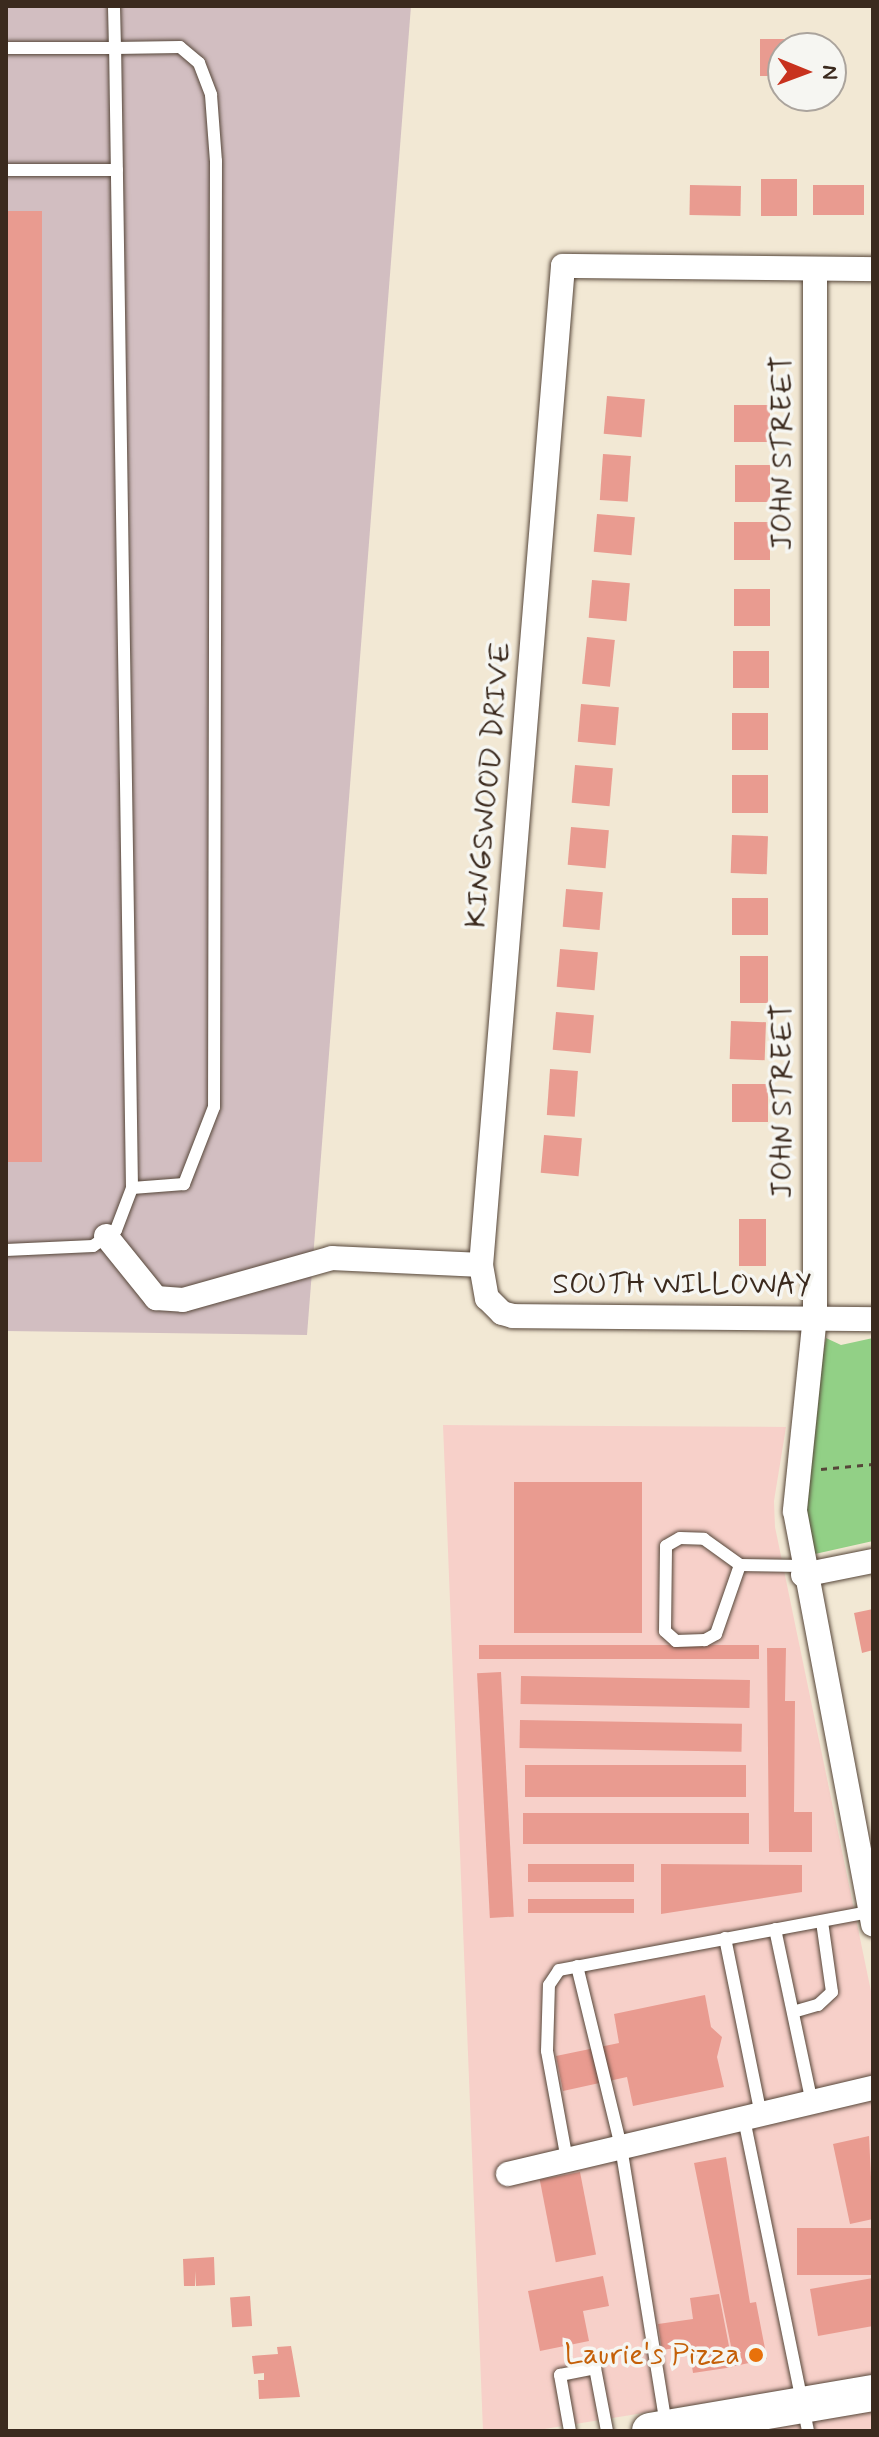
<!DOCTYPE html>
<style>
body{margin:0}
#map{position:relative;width:879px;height:2437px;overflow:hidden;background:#f2e8d4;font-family:Mynerve,sans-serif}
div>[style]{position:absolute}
.built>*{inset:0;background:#f7d0c9}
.industrial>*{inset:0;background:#d2bec1}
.green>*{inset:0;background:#92d086}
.building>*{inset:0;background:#e99b90;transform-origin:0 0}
.path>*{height:3px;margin-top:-1.5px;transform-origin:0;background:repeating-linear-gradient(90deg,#564639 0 6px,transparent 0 12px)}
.roads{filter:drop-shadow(0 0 2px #564639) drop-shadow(0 0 2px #564639)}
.lane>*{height:12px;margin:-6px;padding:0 6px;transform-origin:6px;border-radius:6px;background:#fff}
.street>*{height:24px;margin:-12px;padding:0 12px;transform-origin:12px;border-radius:12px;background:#fff}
.primary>*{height:36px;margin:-18px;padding:0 18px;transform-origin:18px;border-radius:18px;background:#fff}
.dots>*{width:22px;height:22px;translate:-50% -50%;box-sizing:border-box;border:4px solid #f6f6f2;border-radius:50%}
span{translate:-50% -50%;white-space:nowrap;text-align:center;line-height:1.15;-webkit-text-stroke:7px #f6f6f2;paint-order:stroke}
.street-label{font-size:30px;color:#3b2a1e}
.food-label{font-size:30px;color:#c56008}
.right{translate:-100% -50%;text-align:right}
.frame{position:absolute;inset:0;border:8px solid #3b2a1e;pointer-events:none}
.north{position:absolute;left:767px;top:32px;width:80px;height:80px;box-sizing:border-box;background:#f6f6f2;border:2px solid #aba49d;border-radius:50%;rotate:91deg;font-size:22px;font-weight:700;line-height:32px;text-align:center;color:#3b2a1e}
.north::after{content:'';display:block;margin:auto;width:28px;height:36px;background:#c8321e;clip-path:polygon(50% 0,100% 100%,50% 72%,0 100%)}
</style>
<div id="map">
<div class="built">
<div style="clip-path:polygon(443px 1425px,786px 1427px,774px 1501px,775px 1527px,873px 2001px,873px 2376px,532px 2431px,483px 2431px)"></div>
<div style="clip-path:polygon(873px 2410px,873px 2431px,751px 2431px)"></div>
</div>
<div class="industrial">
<div style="clip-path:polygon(6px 6px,411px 6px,307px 1335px,6px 1331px)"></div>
</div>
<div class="green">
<div style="clip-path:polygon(826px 1338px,841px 1345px,873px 1338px,873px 1541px,806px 1556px,801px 1475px)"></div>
</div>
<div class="building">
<div style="clip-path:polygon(760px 39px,796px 39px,796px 48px,783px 48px,783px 76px,760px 76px)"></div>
<div style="left:761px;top:179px;width:36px;height:37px"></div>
<div style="left:690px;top:185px;width:51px;height:30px;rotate:1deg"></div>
<div style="left:813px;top:185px;width:51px;height:30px"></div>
<div style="left:6px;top:211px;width:36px;height:951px"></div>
<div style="left:607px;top:396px;width:38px;height:38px;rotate:5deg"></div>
<div style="left:734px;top:405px;width:36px;height:37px"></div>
<div style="left:603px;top:454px;width:28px;height:46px;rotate:4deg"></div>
<div style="left:735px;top:465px;width:35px;height:37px"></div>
<div style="left:597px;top:514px;width:38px;height:38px;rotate:5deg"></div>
<div style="left:770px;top:522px;width:38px;height:36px;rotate:90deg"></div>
<div style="left:592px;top:580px;width:38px;height:38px;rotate:5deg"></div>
<div style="left:734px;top:589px;width:36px;height:37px"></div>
<div style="left:587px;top:637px;width:28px;height:47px;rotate:6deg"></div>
<div style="left:733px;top:651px;width:36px;height:37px"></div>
<div style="left:581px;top:704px;width:38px;height:38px;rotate:5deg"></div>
<div style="left:732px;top:713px;width:36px;height:37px"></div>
<div style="left:575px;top:765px;width:38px;height:38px;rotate:5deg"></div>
<div style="left:732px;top:775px;width:36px;height:38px"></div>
<div style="left:571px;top:827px;width:38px;height:38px;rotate:5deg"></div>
<div style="left:732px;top:835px;width:36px;height:38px;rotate:2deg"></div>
<div style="left:566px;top:889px;width:37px;height:38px;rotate:5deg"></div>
<div style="left:732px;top:898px;width:36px;height:37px"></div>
<div style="left:560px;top:949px;width:38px;height:38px;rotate:5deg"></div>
<div style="left:740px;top:956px;width:28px;height:47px"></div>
<div style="left:556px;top:1012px;width:38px;height:38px;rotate:5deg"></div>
<div style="left:731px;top:1021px;width:35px;height:38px;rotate:2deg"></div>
<div style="left:550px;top:1069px;width:28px;height:46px;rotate:4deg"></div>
<div style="left:732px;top:1084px;width:36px;height:38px"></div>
<div style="left:544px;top:1135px;width:38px;height:38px;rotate:5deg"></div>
<div style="left:739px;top:1219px;width:27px;height:47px"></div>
<div style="left:514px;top:1482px;width:128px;height:151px"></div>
<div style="clip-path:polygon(873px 1609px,873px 1650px,862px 1653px,854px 1613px)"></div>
<div style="left:479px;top:1645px;width:280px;height:14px"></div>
<div style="clip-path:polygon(767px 1648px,786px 1648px,785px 1701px,795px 1701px,794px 1812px,812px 1812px,812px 1852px,769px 1852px)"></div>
<div style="left:501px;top:1672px;width:245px;height:24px;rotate:87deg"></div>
<div style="left:521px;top:1676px;width:229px;height:28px;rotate:1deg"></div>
<div style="left:520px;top:1720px;width:222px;height:28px;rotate:1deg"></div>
<div style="left:525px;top:1765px;width:221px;height:32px"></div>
<div style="left:523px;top:1813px;width:226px;height:31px"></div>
<div style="left:528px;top:1864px;width:106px;height:18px"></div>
<div style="clip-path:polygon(661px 1864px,802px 1865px,802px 1892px,661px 1914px)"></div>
<div style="left:528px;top:1899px;width:106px;height:14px"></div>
<div style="clip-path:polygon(705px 1995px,711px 2027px,722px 2037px,717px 2057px,724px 2087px,633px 2106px,627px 2077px,563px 2091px,556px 2056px,619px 2043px,614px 2014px)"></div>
<div style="clip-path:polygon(869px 2136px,873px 2219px,850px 2224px,833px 2144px)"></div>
<div style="clip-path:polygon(726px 2157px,750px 2303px,756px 2302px,767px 2359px,735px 2366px,694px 2163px)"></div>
<div style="left:580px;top:2172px;width:84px;height:41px;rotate:79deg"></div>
<div style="left:873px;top:2228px;width:47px;height:76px;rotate:90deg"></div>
<div style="clip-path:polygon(214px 2257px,215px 2285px,196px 2286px,195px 2271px,195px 2286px,184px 2286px,183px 2259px)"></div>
<div style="clip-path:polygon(603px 2276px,609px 2306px,583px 2311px,589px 2341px,540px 2351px,528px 2291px)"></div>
<div style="clip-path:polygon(873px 2278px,873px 2326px,818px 2336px,810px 2289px)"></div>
<div style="clip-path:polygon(719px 2294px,733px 2367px,693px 2373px,689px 2346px,662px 2350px,658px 2324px,693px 2319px,690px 2298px)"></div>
<div style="left:250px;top:2296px;width:30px;height:20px;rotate:86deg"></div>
<div style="clip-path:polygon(291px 2346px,300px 2397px,259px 2399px,258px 2380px,264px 2380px,264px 2373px,254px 2374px,252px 2356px,278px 2354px,277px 2347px)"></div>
</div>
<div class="path">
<div style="left:821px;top:1469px;width:52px;rotate:-5.5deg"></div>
</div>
<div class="roads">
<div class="lane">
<div style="left:6px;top:48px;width:109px"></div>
<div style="left:115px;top:48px;width:65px;rotate:-0.9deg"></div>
<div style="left:180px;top:47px;width:25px;rotate:40deg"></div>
<div style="left:199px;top:63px;width:34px;rotate:69deg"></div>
<div style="left:211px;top:95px;width:66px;rotate:85.7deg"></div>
<div style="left:216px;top:161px;width:946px;rotate:90.12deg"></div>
<div style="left:214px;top:1107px;width:83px;rotate:111.3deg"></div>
<div style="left:184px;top:1184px;width:52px;rotate:175.6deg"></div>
<div style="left:132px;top:1188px;width:1140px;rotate:-90.85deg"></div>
<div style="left:115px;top:48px;width:42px;rotate:-91.4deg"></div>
<div style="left:6px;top:170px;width:111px"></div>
<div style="left:6px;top:1250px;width:87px;rotate:-2.6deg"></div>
<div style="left:93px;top:1246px;width:28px;rotate:-35deg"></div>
<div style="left:116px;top:1230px;width:45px;rotate:-69.1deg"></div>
<div style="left:740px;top:1565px;width:73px;rotate:109.2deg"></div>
<div style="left:716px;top:1634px;width:13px;rotate:151deg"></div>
<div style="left:705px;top:1640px;width:29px;rotate:178deg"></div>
<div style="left:676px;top:1641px;width:15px;rotate:-138deg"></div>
<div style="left:665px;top:1631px;width:85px;rotate:-89.3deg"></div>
<div style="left:666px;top:1546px;width:16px;rotate:-30deg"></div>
<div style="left:680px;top:1538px;width:24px;rotate:2deg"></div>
<div style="left:704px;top:1539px;width:44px;rotate:35.8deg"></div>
<div style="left:740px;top:1565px;width:62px;rotate:0.9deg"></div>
<div style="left:775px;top:1929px;width:178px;rotate:78deg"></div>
<div style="left:725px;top:1938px;width:181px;rotate:78.5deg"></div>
<div style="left:577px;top:1966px;width:186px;rotate:76.3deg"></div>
<div style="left:621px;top:2147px;width:283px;rotate:80.8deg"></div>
<div style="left:793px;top:2012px;width:26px;rotate:-16deg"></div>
<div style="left:818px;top:2005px;width:19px;rotate:-43deg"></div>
<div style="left:832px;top:1992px;width:71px;rotate:-98.1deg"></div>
<div style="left:744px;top:2119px;width:318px;rotate:78.4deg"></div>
<div style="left:567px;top:2160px;width:111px;rotate:-100.4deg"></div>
<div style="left:547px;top:2051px;width:66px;rotate:-88.3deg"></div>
<div style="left:549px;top:1985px;width:18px;rotate:-56deg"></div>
<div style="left:559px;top:1970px;width:316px;rotate:-10.6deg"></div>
<div style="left:570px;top:2431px;width:57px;rotate:-100.1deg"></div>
<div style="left:560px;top:2375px;width:36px;rotate:-11deg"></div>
<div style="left:595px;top:2368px;width:64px;rotate:79.2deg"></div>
</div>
<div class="street">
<div style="left:815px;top:269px;width:1047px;rotate:90deg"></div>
<div style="left:815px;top:1316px;width:196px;rotate:95.9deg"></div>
<div style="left:795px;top:1511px;width:421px;rotate:79.3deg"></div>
<div style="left:873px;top:269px;width:310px;rotate:-179.4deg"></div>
<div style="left:563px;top:266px;width:1002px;rotate:94.69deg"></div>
<div style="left:481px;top:1265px;width:34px;rotate:80deg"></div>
<div style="left:487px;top:1298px;width:21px;rotate:45deg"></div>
<div style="left:502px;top:1313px;width:11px;rotate:15deg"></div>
<div style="left:513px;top:1316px;width:360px;rotate:0.5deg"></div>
<div style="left:106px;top:1236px;width:80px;rotate:51.1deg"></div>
<div style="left:156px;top:1298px;width:27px;rotate:4deg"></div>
<div style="left:183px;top:1300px;width:155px;rotate:-15.7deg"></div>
<div style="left:332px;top:1258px;width:149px;rotate:2.7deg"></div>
<div style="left:803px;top:1575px;width:71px;rotate:-11.3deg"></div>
<div style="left:508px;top:2174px;width:375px;rotate:-13.3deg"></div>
</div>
<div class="primary">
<div style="left:650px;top:2431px;width:226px;rotate:-9.7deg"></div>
</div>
</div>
<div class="dots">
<div style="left:756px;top:2355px;background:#e8710a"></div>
</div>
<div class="street-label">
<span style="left:783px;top:453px;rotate:-90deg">JOHN STREET</span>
<span style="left:489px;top:785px;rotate:-85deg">KINGSWOOD DRIVE</span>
<span style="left:783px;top:1101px;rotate:-90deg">JOHN STREET</span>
<span style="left:682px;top:1285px">SOUTH WILLOWAY</span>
</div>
<div class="food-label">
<span class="right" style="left:740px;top:2355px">Laurie's Pizza</span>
</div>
<div class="frame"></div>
<div class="north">N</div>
</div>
